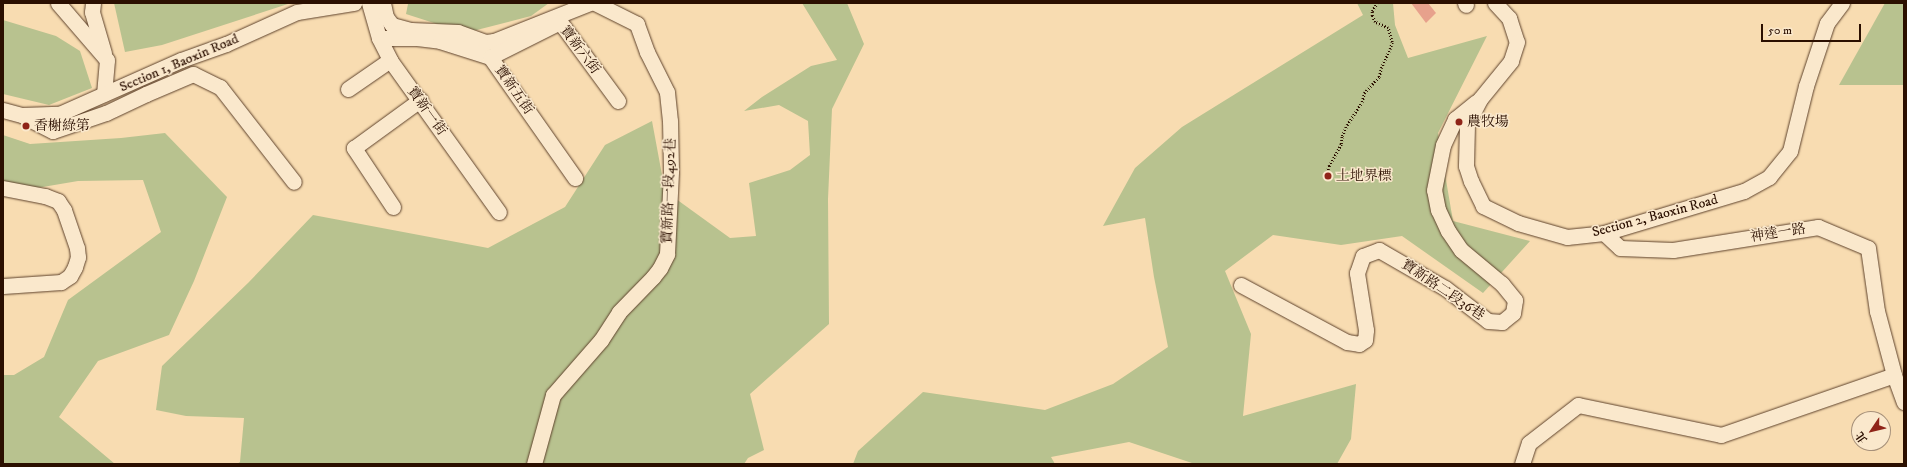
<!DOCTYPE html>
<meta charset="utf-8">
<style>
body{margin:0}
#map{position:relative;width:1907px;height:467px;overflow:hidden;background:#f8dcb1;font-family:"IM FELL DW Pica","Noto Serif TC",serif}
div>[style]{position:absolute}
.green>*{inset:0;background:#b8c28f}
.building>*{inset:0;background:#e7a18c}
.path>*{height:2.5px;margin-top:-1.25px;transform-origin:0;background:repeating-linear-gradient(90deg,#2b0f00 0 1px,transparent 0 3px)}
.roads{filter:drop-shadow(0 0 1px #5e422c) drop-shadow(0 0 1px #5e422c)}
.minor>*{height:15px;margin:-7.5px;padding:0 7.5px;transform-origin:7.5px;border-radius:7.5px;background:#fae8cc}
.dots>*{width:11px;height:11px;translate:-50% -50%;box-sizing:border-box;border:2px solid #fae8cc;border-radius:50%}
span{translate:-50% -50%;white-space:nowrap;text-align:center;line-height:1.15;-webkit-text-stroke:3px #fae8cc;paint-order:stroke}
.street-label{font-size:14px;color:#2b0f00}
.poi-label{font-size:14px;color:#2b0f00}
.left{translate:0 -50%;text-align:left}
.frame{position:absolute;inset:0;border:4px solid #2b0f00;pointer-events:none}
.north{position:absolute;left:1851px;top:411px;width:40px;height:40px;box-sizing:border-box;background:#fae8cc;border:1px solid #a7917a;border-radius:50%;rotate:235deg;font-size:11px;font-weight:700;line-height:16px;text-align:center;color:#2b0f00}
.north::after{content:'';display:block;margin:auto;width:14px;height:18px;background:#8f2418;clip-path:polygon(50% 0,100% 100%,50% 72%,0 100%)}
.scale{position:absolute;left:1761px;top:24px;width:100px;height:18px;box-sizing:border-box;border:2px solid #2b0f00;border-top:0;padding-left:5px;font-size:12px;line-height:14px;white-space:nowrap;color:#2b0f00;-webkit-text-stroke:3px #fae8cc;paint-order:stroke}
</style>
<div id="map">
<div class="green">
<div style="clip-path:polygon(114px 3px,291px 3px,162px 45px,125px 52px)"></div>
<div style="clip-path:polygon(410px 3px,549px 3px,531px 16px,465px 33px,406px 14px,408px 4px)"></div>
<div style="clip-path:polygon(802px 3px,847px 3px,864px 44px,832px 109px,828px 199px,829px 324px,750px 394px,764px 450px,748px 458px,744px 464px,237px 464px,240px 462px,244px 418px,186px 416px,156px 410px,162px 366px,248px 283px,313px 215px,488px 248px,565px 207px,605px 145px,652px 121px,665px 191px,730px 238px,756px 236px,749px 183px,790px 170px,810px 155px,808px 121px,779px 105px,744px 111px,762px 97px,811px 66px,837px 60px)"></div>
<div style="clip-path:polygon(1357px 3px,1393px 3px,1395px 25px,1408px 58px,1487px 36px,1438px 133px,1453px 221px,1530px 241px,1483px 293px,1402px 236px,1341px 245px,1273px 235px,1225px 271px,1251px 334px,1243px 416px,1356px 384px,1351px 439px,1337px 464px,1195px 464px,1129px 442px,1051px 457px,1055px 464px,853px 464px,858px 451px,923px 392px,1045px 410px,1113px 384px,1168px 347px,1154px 277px,1145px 218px,1103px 226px,1135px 168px,1182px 127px,1363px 15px)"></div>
<div style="clip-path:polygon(1885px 3px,1904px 3px,1904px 85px,1839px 85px)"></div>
<div style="clip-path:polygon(3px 20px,56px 36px,80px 51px,92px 88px,49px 105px,3px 94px)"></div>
<div style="clip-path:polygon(165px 133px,227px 197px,194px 281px,169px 335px,98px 361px,59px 417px,115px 464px,3px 464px,3px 375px,14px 375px,44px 357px,68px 300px,161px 232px,143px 180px,78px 181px,13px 192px,3px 187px,3px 135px,30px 144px,121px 138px)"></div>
</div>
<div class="building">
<div style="clip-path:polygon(1411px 3px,1428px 3px,1436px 13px,1426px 23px)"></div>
</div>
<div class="path">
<div style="left:1325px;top:178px;width:13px;rotate:-72deg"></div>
<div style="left:1329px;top:166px;width:25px;rotate:-61deg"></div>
<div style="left:1341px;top:144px;width:8px;rotate:-83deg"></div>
<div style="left:1342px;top:136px;width:12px;rotate:-66deg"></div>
<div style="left:1347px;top:125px;width:27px;rotate:-57deg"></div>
<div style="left:1362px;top:102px;width:9px;rotate:-77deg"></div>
<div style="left:1364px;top:93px;width:22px;rotate:-47deg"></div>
<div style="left:1379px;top:77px;width:9px;rotate:-77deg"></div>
<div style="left:1381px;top:68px;width:21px;rotate:-65deg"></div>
<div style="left:1390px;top:49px;width:7px;rotate:-74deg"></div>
<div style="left:1392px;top:42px;width:15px;rotate:-106deg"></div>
<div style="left:1388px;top:28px;width:14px;rotate:-155deg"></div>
<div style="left:1375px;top:22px;width:7px;rotate:-117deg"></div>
<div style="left:1372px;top:16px;width:5px;rotate:-90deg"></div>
<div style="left:1372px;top:11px;width:9px;rotate:-58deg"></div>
</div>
<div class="roads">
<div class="minor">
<div style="left:58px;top:3px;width:75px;rotate:49.3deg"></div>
<div style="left:107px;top:60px;width:34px;rotate:95deg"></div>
<div style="left:93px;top:3px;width:9px;rotate:96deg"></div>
<div style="left:92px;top:12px;width:43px;rotate:73.7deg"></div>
<div style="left:369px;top:3px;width:36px;rotate:74deg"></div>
<div style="left:379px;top:38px;width:25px;rotate:63deg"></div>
<div style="left:390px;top:60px;width:187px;rotate:54.4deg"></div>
<div style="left:383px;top:3px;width:14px;rotate:78deg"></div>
<div style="left:386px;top:17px;width:10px;rotate:53deg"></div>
<div style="left:392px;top:25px;width:20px;rotate:15deg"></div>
<div style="left:411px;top:30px;width:47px;rotate:2.4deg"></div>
<div style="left:458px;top:32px;width:30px;rotate:20deg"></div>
<div style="left:486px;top:42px;width:8px;rotate:-7deg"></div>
<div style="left:494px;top:41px;width:103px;rotate:-21.6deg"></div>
<div style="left:1465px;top:3px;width:2px;rotate:63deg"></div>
<div style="left:1495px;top:3px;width:21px;rotate:47deg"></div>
<div style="left:1509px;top:18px;width:25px;rotate:72deg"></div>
<div style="left:1517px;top:42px;width:20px;rotate:108deg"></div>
<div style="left:1511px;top:61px;width:49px;rotate:129.2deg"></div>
<div style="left:1480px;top:99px;width:28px;rotate:117deg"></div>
<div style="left:1467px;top:124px;width:42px;rotate:91.4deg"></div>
<div style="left:1466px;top:166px;width:16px;rotate:72deg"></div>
<div style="left:1471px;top:181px;width:28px;rotate:64deg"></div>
<div style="left:1483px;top:206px;width:39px;rotate:26deg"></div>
<div style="left:1518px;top:223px;width:51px;rotate:15.9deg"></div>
<div style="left:1567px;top:237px;width:37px;rotate:-6deg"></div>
<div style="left:1604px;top:233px;width:146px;rotate:-16.7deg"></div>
<div style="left:1744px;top:191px;width:29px;rotate:-29deg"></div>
<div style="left:1769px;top:177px;width:33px;rotate:-51deg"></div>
<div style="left:1790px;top:151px;width:67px;rotate:-76.2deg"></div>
<div style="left:1806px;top:86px;width:66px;rotate:-71.6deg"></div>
<div style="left:1827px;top:23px;width:25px;rotate:-53deg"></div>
<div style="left:379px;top:38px;width:38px"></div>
<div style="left:417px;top:38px;width:23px;rotate:7deg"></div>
<div style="left:440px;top:41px;width:52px;rotate:17.7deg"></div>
<div style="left:490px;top:57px;width:148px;rotate:54.9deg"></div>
<div style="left:490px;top:57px;width:78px;rotate:-26.6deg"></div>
<div style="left:560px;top:22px;width:98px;rotate:53.7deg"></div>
<div style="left:348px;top:89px;width:51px;rotate:-34.6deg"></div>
<div style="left:3px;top:110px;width:20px;rotate:15deg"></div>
<div style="left:22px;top:115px;width:37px;rotate:-2deg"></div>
<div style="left:59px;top:114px;width:133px;rotate:-23.9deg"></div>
<div style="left:181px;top:60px;width:48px;rotate:-19.6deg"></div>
<div style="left:226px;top:44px;width:78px;rotate:-24.3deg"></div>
<div style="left:297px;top:12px;width:58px;rotate:-9deg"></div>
<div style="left:25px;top:117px;width:31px;rotate:27deg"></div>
<div style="left:53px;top:131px;width:56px;rotate:-18.8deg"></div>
<div style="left:106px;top:113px;width:44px;rotate:-25.4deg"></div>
<div style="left:146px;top:94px;width:51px;rotate:-23.1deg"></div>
<div style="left:193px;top:74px;width:30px;rotate:26deg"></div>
<div style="left:220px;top:87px;width:120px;rotate:52.1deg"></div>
<div style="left:3px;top:188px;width:43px;rotate:10.8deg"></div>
<div style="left:45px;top:196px;width:14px;rotate:21deg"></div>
<div style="left:58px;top:201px;width:11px;rotate:56deg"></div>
<div style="left:64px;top:210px;width:40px;rotate:71.1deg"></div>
<div style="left:77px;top:248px;width:9px;rotate:84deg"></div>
<div style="left:78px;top:257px;width:10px;rotate:107deg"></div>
<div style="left:75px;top:267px;width:10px;rotate:119deg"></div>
<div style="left:70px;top:276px;width:11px;rotate:146deg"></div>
<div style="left:61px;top:282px;width:58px;rotate:176.1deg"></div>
<div style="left:393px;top:207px;width:71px;rotate:-123.5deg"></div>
<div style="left:354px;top:148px;width:82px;rotate:-36deg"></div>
<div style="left:1604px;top:233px;width:22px;rotate:43deg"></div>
<div style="left:1620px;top:248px;width:53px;rotate:2.2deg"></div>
<div style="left:1673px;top:250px;width:147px;rotate:-9deg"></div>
<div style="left:1818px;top:227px;width:54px;rotate:22.8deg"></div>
<div style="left:1868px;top:248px;width:64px;rotate:81.9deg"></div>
<div style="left:1877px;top:311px;width:66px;rotate:75.1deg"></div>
<div style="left:1894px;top:375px;width:29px;rotate:70deg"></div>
<div style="left:1241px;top:285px;width:120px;rotate:28.3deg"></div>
<div style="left:1347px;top:342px;width:12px;rotate:9deg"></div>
<div style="left:1359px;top:344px;width:7px;rotate:-34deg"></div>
<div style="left:1365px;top:340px;width:10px;rotate:-84deg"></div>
<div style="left:1366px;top:330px;width:58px;rotate:-99deg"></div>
<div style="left:1357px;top:273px;width:18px;rotate:-71deg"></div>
<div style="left:1363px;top:256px;width:17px;rotate:-21deg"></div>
<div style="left:1379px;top:250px;width:76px;rotate:29.9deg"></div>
<div style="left:1445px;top:288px;width:54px;rotate:37.5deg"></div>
<div style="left:1488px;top:321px;width:14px;rotate:4deg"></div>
<div style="left:1502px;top:322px;width:14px;rotate:-39deg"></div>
<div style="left:1513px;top:313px;width:13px;rotate:-81deg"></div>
<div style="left:1515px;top:300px;width:21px;rotate:-129deg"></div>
<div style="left:1502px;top:284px;width:53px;rotate:-140.3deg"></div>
<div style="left:1461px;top:250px;width:23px;rotate:-124deg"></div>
<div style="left:1448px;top:231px;width:23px;rotate:-115deg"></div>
<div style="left:1438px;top:210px;width:20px;rotate:-101deg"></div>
<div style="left:1434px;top:190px;width:46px;rotate:-78.7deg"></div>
<div style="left:1443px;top:145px;width:29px;rotate:-65deg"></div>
<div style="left:1455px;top:119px;width:27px;rotate:-39deg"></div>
<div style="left:534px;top:464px;width:72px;rotate:-74.6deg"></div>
<div style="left:553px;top:395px;width:73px;rotate:-48.9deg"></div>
<div style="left:601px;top:340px;width:33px;rotate:-57deg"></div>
<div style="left:619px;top:312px;width:49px;rotate:-45.8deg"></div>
<div style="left:653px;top:277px;width:11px;rotate:-52deg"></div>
<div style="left:660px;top:268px;width:16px;rotate:-63deg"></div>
<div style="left:667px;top:254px;width:83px;rotate:-87.2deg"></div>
<div style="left:671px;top:171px;width:50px;rotate:-91.1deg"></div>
<div style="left:670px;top:121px;width:29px;rotate:-96deg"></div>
<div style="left:667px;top:92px;width:45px;rotate:-116.6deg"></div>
<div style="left:647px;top:52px;width:30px;rotate:-110deg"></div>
<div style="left:637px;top:24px;width:47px;rotate:-153.4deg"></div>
<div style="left:1522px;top:464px;width:22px;rotate:-72deg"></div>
<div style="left:1529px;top:443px;width:62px;rotate:-37.8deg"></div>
<div style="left:1578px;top:405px;width:146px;rotate:11.8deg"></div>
<div style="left:1721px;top:435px;width:183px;rotate:-19.1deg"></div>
</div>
</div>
<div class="dots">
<div style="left:1459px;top:122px;background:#8f2418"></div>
<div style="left:26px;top:126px;background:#8f2418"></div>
<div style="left:1328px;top:176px;background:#8f2418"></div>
</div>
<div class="street-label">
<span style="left:580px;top:50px;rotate:53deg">寶新六街</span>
<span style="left:179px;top:63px;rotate:-23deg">Section 1, Baoxin Road</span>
<span style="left:514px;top:90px;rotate:55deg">寶新五街</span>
<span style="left:427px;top:111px;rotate:54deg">寶新一街</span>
<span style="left:669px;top:191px;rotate:-88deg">寶新路一段492巷</span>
<span style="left:1655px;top:216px;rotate:-15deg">Section 2, Baoxin Road</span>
<span style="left:1778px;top:233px;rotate:-9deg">神達一路</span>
<span style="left:1443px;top:290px;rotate:34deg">寶新路二段36巷</span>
</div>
<div class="poi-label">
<span class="left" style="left:1467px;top:122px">農牧場</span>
<span class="left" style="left:34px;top:126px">香榭綠第</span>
<span class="left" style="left:1336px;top:176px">土地界標</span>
</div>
<div class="frame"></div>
<div class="north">北</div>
<div class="scale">50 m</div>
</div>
